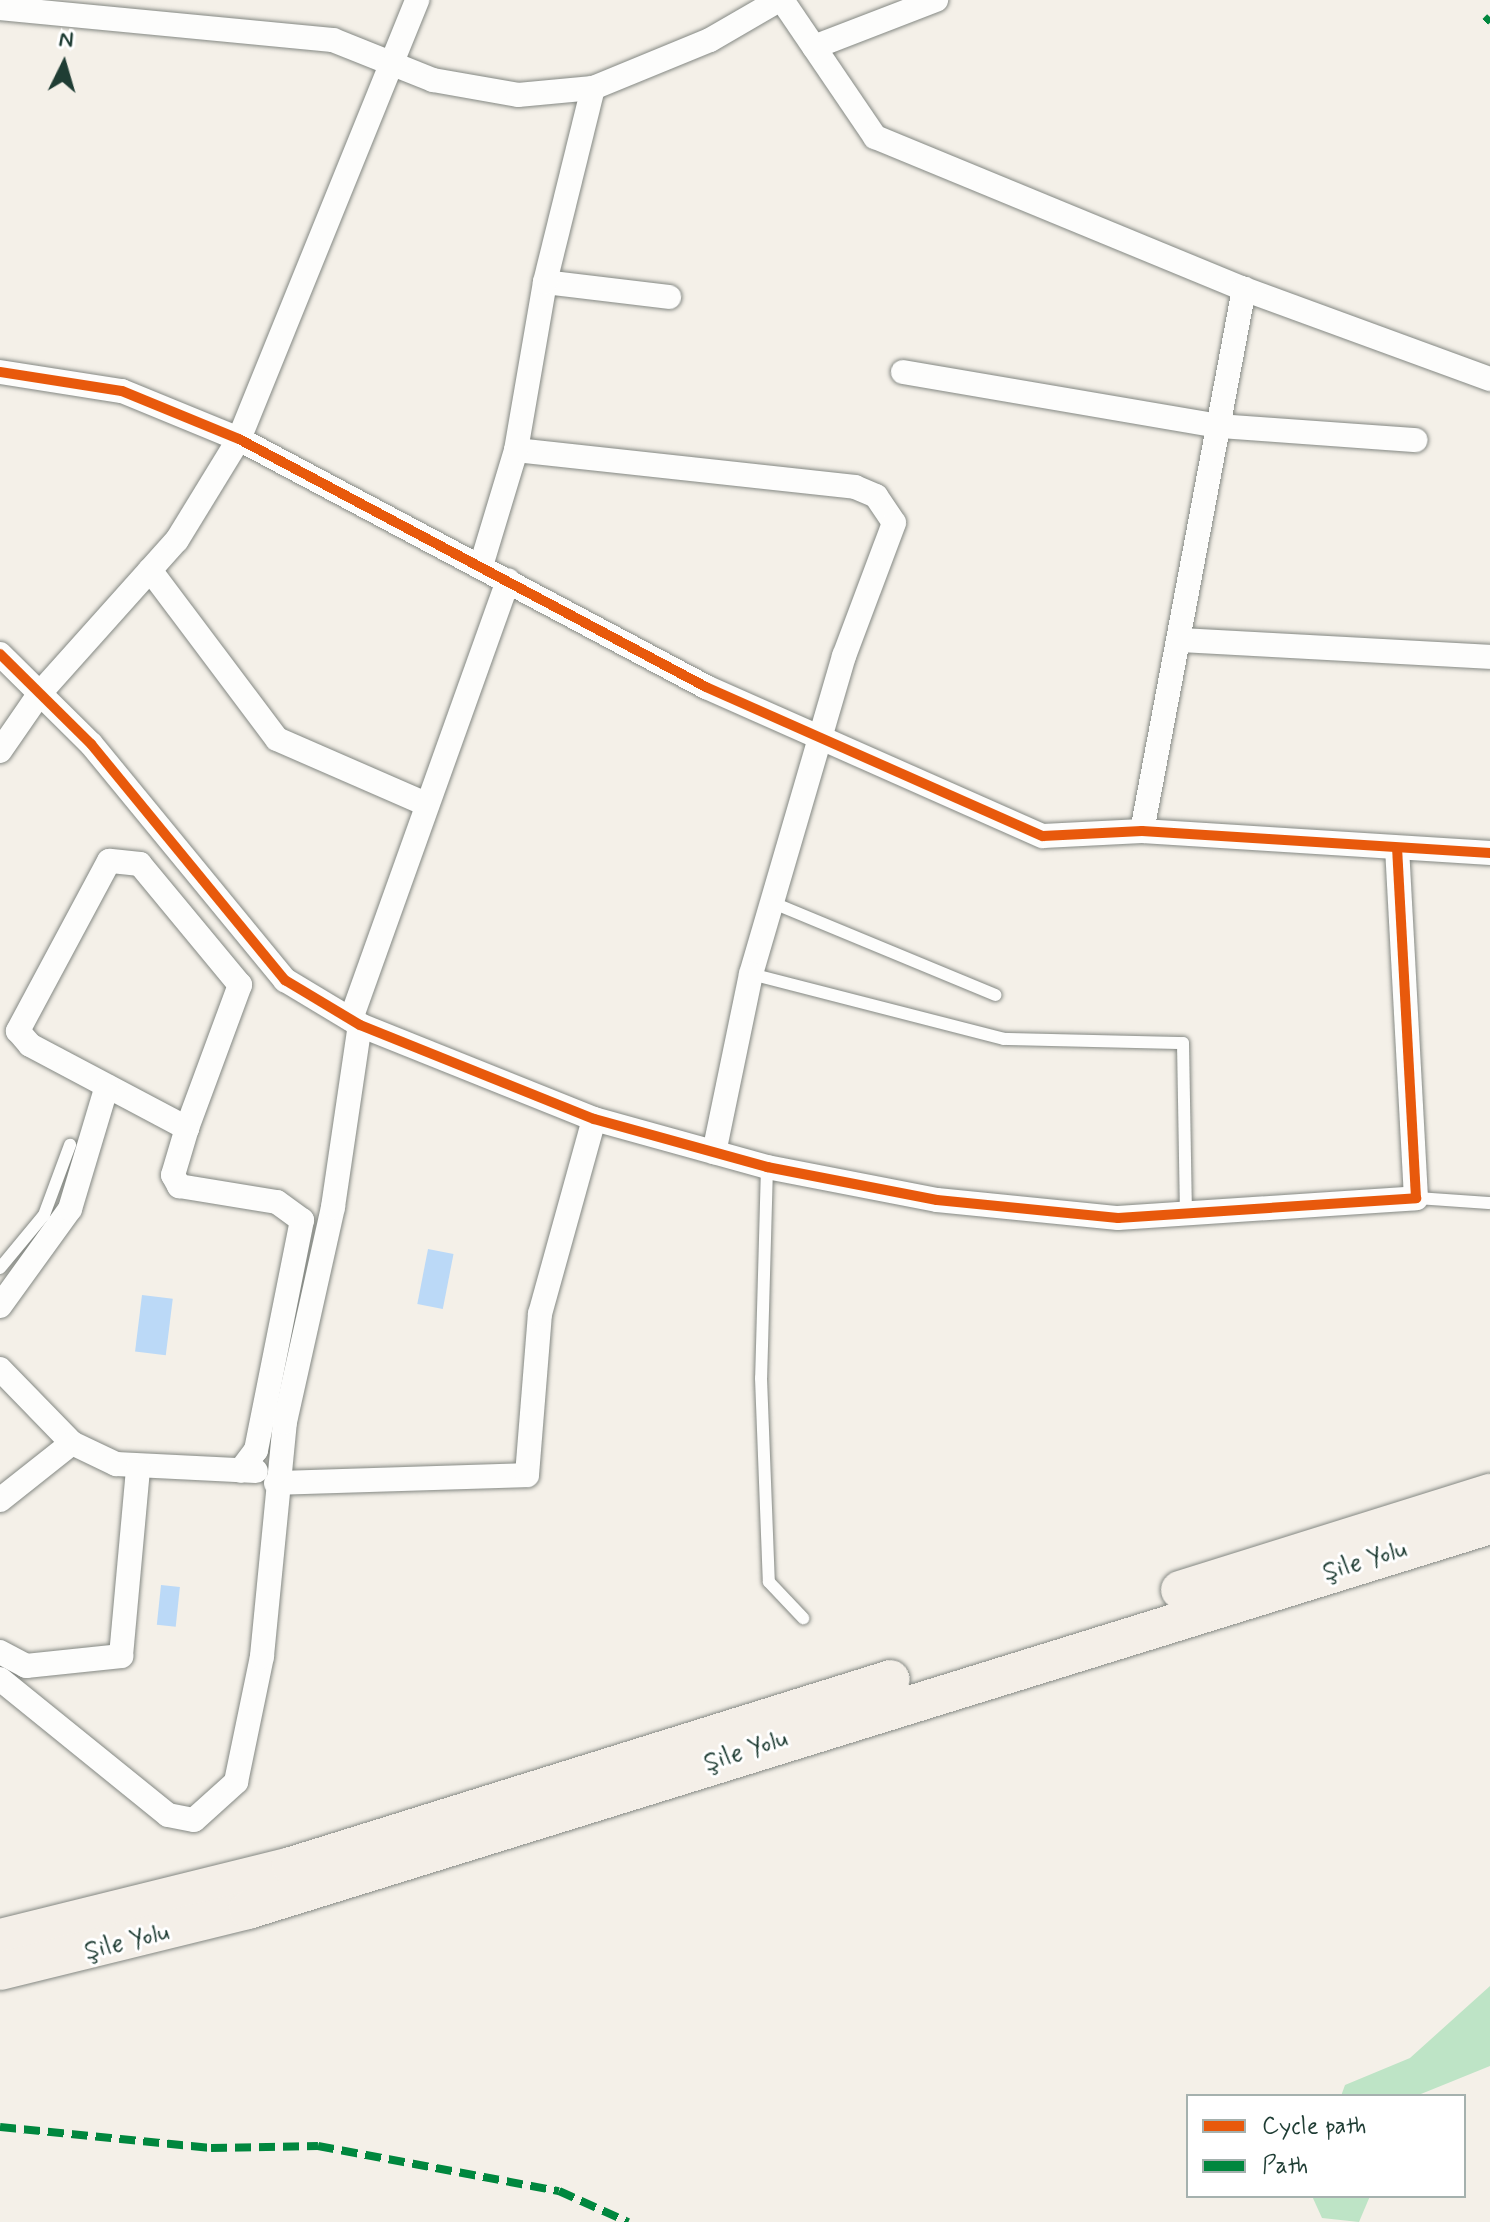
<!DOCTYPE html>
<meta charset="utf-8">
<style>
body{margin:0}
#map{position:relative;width:1490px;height:2222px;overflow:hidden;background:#f4f0e8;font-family:Mynerve,sans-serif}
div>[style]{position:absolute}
.green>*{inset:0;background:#bee4c6}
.water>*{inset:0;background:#bbd9f7;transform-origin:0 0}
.roads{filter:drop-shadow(0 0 2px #848883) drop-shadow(0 0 2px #848883)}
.service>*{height:12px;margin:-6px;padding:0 6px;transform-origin:6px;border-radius:6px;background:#fdfdfc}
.minor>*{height:24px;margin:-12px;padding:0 12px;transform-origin:12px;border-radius:12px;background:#fdfdfc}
.trunk>*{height:38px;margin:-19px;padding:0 19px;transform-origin:19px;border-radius:19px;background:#f4efe8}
.quiet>*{height:8px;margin-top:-4px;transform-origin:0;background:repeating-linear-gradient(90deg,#00873e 0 16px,transparent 0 24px)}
.cycleway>*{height:10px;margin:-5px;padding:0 5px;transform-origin:5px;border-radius:5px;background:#e8590c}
span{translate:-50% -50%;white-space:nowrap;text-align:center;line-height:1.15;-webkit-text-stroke:6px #fff;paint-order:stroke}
.street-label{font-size:26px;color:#1f3d34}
.legend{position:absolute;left:1186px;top:2094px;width:280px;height:104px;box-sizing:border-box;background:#fff;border:2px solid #a5b1ae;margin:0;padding:10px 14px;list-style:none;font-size:24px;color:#1f3d34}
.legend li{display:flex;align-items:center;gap:16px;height:40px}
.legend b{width:40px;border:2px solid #a5b1ae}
.north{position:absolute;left:24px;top:24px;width:80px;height:80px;-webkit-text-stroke:6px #fff;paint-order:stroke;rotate:5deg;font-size:22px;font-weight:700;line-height:32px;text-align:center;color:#1f3d34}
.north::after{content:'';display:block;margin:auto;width:28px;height:36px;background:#1f3d34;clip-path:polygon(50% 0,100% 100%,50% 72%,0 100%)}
</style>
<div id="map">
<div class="green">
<div style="clip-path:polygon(1490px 1986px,1490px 2066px,1416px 2096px,1341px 2096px,1345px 2085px,1410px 2058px)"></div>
<div style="clip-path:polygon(1312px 2196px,1370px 2196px,1359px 2222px,1322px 2218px)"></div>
</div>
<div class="water">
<div style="left:428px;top:1249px;width:26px;height:56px;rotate:11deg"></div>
<div style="left:142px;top:1295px;width:31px;height:57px;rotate:7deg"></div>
<div style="left:161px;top:1585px;width:19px;height:40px;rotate:6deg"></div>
</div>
<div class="roads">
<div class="service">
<div style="left:771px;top:902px;width:243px;rotate:22.5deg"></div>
<div style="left:751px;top:974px;width:261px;rotate:14.4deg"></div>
<div style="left:1004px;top:1039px;width:179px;rotate:1.3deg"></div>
<div style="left:1183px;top:1043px;width:172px;rotate:89deg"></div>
<div style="left:767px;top:1167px;width:211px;rotate:91.6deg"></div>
<div style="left:761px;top:1378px;width:204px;rotate:87.8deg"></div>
<div style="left:769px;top:1582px;width:50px;rotate:46.6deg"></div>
<div style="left:1416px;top:1198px;width:74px;rotate:3.9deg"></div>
<div style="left:0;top:1268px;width:69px;rotate:-50.3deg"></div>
<div style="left:44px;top:1215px;width:75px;rotate:-69.6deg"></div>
</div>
<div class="minor">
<div style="left:782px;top:0;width:166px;rotate:55.8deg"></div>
<div style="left:875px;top:137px;width:399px;rotate:22.4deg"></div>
<div style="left:1244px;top:289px;width:262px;rotate:20.1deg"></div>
<div style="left:0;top:8px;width:335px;rotate:5.5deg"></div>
<div style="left:333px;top:40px;width:108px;rotate:21.8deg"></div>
<div style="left:433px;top:80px;width:86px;rotate:10deg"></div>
<div style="left:518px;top:95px;width:75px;rotate:-5.3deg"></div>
<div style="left:593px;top:88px;width:126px;rotate:-22.3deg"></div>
<div style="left:710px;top:40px;width:80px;rotate:-30.1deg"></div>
<div style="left:814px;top:47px;width:131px;rotate:-21.1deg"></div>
<div style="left:545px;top:282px;width:125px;rotate:6.9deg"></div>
<div style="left:0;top:372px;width:123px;rotate:8.9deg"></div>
<div style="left:122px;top:391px;width:126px;rotate:22.3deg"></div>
<div style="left:239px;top:439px;width:529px;rotate:27.97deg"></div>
<div style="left:706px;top:687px;width:368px;rotate:23.9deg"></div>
<div style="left:1043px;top:836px;width:99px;rotate:-2.9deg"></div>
<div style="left:1142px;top:831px;width:349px;rotate:3.6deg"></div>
<div style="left:903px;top:372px;width:321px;rotate:9.7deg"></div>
<div style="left:1219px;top:426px;width:197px;rotate:4.1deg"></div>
<div style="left:516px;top:450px;width:341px;rotate:6.2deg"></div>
<div style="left:855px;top:487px;width:23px;rotate:23deg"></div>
<div style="left:876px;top:496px;width:32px;rotate:56deg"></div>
<div style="left:894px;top:523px;width:142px;rotate:110.6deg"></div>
<div style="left:844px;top:656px;width:331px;rotate:106.3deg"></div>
<div style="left:751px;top:974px;width:182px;rotate:101.7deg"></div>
<div style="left:481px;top:566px;width:121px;rotate:-73.2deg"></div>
<div style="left:516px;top:450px;width:170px;rotate:-80.2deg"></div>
<div style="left:545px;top:282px;width:200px;rotate:-76.1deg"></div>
<div style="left:150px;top:570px;width:211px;rotate:53.1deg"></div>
<div style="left:277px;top:739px;width:163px;rotate:23.6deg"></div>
<div style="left:1179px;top:640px;width:311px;rotate:3.1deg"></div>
<div style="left:0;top:654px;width:128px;rotate:44.7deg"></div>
<div style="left:91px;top:744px;width:306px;rotate:50.6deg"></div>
<div style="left:285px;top:980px;width:87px;rotate:31deg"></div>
<div style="left:360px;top:1025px;width:252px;rotate:21.9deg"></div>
<div style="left:594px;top:1119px;width:180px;rotate:15.5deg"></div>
<div style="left:767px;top:1167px;width:173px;rotate:11deg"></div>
<div style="left:937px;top:1200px;width:182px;rotate:5.7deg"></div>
<div style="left:1118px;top:1218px;width:299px;rotate:-3.8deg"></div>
<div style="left:1416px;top:1198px;width:349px;rotate:-93.1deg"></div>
<div style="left:0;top:751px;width:70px;rotate:-55.4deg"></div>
<div style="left:40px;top:693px;width:205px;rotate:-48.2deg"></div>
<div style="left:177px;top:540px;width:119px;rotate:-58.5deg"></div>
<div style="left:239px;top:439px;width:474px;rotate:-67.9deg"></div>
<div style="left:1142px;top:831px;width:552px;rotate:-79.34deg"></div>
<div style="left:351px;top:1019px;width:466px;rotate:-70.3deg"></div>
<div style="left:187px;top:1128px;width:153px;rotate:-69.7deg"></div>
<div style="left:240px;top:985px;width:157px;rotate:-129.6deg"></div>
<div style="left:140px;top:864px;width:31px;rotate:-174deg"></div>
<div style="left:109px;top:861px;width:193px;rotate:118.2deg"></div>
<div style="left:18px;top:1031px;width:18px;rotate:49deg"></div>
<div style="left:30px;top:1045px;width:178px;rotate:27.9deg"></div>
<div style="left:187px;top:1128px;width:49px;rotate:106.6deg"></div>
<div style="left:173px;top:1175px;width:13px;rotate:61deg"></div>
<div style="left:179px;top:1186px;width:99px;rotate:9.3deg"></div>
<div style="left:277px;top:1202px;width:31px;rotate:36deg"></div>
<div style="left:302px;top:1220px;width:235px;rotate:101.3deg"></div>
<div style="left:256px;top:1450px;width:26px;rotate:127deg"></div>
<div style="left:0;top:1306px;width:120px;rotate:-54.2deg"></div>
<div style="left:70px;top:1209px;width:128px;rotate:-73.3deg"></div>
<div style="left:0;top:1369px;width:103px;rotate:45.8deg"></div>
<div style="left:72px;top:1443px;width:49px;rotate:25.5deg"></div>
<div style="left:116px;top:1464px;width:140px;rotate:2.9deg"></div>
<div style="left:276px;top:1483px;width:251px;rotate:-1.8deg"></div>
<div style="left:527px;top:1475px;width:162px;rotate:-85.4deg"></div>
<div style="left:540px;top:1314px;width:202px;rotate:-74.5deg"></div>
<div style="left:0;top:1500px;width:92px;rotate:-38.4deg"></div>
<div style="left:0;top:1652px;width:30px;rotate:28deg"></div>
<div style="left:26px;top:1666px;width:96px;rotate:-6deg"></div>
<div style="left:121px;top:1656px;width:189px;rotate:-84.8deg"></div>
<div style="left:0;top:1679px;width:216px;rotate:39deg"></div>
<div style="left:168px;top:1815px;width:26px;rotate:11deg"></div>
<div style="left:194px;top:1820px;width:57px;rotate:-42.1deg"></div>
<div style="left:236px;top:1782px;width:129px;rotate:-78.3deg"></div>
<div style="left:262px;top:1656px;width:235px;rotate:-84.4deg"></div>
<div style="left:285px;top:1422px;width:220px;rotate:-77.4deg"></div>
<div style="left:333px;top:1207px;width:184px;rotate:-81.6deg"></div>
</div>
<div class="trunk">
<div style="left:1180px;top:1590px;width:325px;rotate:-17.4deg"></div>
<div style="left:0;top:1938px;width:300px;rotate:-13.9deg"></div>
<div style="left:291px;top:1866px;width:628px;rotate:-17.31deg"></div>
<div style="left:0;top:1971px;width:255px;rotate:-13.8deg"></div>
<div style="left:248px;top:1910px;width:1300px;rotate:-17.22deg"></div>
</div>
</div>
<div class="quiet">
<div style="left:1485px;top:22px;width:7px;rotate:-45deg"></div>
<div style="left:0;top:2127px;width:212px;rotate:5.7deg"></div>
<div style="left:211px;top:2148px;width:107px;rotate:-1.1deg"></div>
<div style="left:318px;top:2146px;width:245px;rotate:10.6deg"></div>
<div style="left:559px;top:2191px;width:76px;rotate:24.2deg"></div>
</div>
<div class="cycleway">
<div style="left:0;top:372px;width:123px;rotate:8.9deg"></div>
<div style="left:122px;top:391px;width:126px;rotate:22.3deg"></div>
<div style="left:239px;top:439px;width:529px;rotate:27.97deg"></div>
<div style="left:706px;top:687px;width:368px;rotate:23.9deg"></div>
<div style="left:1043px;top:836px;width:99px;rotate:-2.9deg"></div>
<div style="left:1142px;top:831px;width:349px;rotate:3.6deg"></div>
<div style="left:0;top:654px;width:128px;rotate:44.7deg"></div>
<div style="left:91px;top:744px;width:306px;rotate:50.6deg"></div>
<div style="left:285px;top:980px;width:87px;rotate:31deg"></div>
<div style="left:360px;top:1025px;width:252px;rotate:21.9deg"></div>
<div style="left:594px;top:1119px;width:180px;rotate:15.5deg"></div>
<div style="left:767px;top:1167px;width:173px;rotate:11deg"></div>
<div style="left:937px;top:1200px;width:182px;rotate:5.7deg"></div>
<div style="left:1118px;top:1218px;width:299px;rotate:-3.8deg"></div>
<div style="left:1416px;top:1198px;width:349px;rotate:-93.1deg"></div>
</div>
<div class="street-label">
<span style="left:1365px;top:1562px;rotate:-17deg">Şile Yolu</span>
<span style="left:746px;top:1752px;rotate:-18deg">Şile Yolu</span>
<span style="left:127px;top:1943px;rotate:-14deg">Şile Yolu</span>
</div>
<ul class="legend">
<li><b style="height:10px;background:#e8590c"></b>Cycle path</li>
<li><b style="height:10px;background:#00873e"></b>Path</li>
</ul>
<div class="north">N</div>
</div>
